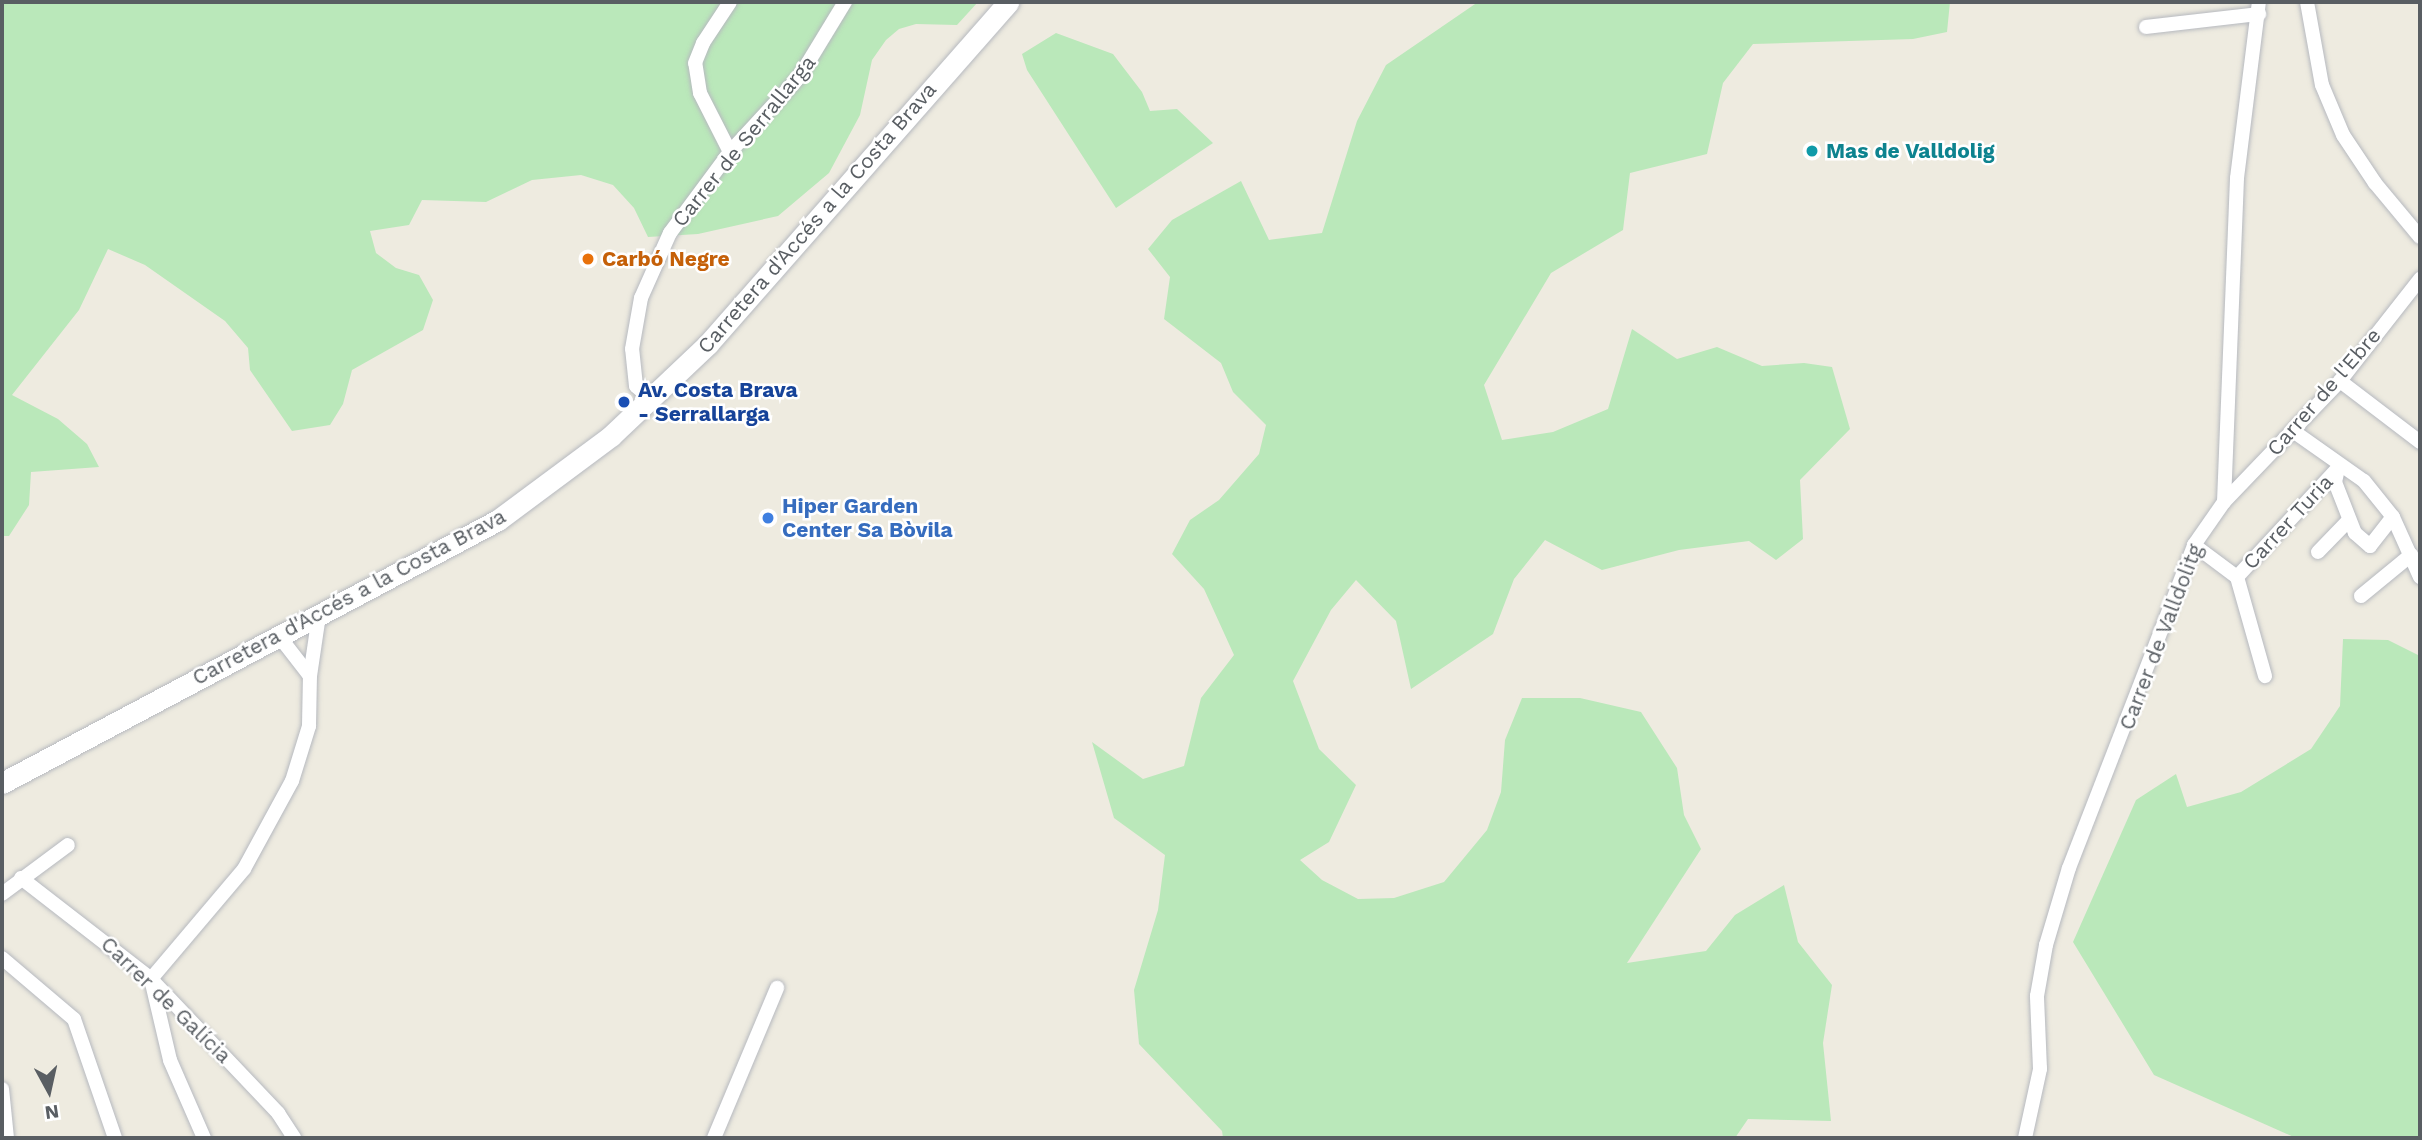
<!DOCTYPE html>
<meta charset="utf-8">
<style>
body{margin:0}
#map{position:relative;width:2422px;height:1140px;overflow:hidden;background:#eeebe0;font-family:"Work Sans",sans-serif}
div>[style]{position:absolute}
.green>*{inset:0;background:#bae8ba}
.roads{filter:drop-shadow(0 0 2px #b6b9bf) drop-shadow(0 0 2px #b6b9bf)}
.minor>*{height:14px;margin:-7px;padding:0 7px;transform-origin:7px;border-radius:7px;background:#fff}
.secondary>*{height:21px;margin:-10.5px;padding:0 10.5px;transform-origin:10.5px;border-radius:10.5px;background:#fff}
.dots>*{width:19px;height:19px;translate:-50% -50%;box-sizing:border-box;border:4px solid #fff;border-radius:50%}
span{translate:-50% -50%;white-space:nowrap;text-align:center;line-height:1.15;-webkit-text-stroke:5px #fff;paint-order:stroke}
.street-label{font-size:21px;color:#595e63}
.culture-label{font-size:21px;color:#0d838f;font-weight:700}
.left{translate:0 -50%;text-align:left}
.food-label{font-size:21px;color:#c56008;font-weight:700}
.transit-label{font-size:21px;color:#164399;font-weight:700}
.shop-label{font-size:21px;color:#366cbe;font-weight:700}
.frame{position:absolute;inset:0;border:4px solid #595e63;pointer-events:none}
.north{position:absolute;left:14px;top:1056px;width:70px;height:70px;-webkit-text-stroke:5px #fff;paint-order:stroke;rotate:172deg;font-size:19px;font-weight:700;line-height:28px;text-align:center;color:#595e63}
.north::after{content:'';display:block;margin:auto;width:24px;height:32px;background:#595e63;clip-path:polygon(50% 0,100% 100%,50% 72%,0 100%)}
</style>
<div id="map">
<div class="green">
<div style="clip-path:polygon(2px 2px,978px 2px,957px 25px,916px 24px,899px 29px,886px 40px,872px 60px,860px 115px,829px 173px,778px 216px,698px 234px,648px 237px,634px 208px,613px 185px,581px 175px,532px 180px,486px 202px,422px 200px,409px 225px,370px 231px,376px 253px,396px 268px,419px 275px,433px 300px,423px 330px,352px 370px,343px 404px,330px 425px,292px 431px,250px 370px,248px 348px,225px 321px,145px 265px,108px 249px,79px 310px,12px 395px,58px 419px,87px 444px,99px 467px,31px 472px,29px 505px,9px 536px,2px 536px)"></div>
<div style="clip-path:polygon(1478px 2px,1950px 2px,1947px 32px,1913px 39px,1753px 44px,1723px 83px,1707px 154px,1630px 173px,1623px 230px,1551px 273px,1484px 385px,1502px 440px,1553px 432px,1608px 409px,1632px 329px,1677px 359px,1717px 347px,1762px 366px,1804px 363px,1832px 367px,1850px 429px,1800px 480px,1803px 539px,1776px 560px,1749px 541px,1679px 550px,1602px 570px,1545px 540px,1514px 579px,1493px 634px,1411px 689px,1396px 621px,1356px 580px,1331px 610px,1293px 681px,1319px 749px,1356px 785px,1329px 842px,1300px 860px,1322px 880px,1358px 899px,1394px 898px,1444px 882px,1487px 830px,1501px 792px,1505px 740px,1522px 698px,1580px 698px,1641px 712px,1677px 768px,1684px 815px,1701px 849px,1627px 963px,1706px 951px,1735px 915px,1784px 885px,1798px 942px,1832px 985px,1823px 1043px,1831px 1121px,1748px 1119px,1735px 1138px,1223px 1138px,1222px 1131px,1139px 1044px,1134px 990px,1158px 910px,1165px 855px,1114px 818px,1092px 742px,1143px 779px,1184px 766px,1201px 698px,1234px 655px,1204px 589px,1172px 554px,1190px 520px,1219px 500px,1259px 454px,1266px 425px,1233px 392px,1221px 363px,1164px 319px,1170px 277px,1148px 249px,1172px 220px,1241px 181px,1269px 240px,1322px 233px,1357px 121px,1386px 65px)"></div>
<div style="clip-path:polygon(1056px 33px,1113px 54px,1142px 92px,1150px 111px,1177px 109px,1213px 143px,1116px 208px,1027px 70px,1022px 54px)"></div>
<div style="clip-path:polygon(2343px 639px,2388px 640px,2420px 656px,2420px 1138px,2296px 1138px,2154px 1075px,2073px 942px,2136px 800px,2176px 774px,2187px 807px,2241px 792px,2311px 749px,2340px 706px)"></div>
</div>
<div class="roads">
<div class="minor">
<div style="left:2307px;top:2px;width:84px;rotate:79.8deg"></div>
<div style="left:2322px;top:85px;width:54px;rotate:67.2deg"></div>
<div style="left:2343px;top:135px;width:58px;rotate:56.3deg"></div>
<div style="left:2375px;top:183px;width:70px;rotate:50.2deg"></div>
<div style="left:2146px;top:27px;width:114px;rotate:-6.6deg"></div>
<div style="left:730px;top:152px;width:66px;rotate:-117deg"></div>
<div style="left:700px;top:93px;width:30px;rotate:-99deg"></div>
<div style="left:695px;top:63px;width:22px;rotate:-68deg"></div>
<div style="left:703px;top:43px;width:49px;rotate:-56.6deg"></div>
<div style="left:2340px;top:381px;width:101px;rotate:37.3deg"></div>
<div style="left:652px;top:400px;width:21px;rotate:-139deg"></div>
<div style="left:636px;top:386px;width:37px;rotate:-96deg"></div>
<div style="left:632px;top:349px;width:52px;rotate:-80deg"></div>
<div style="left:641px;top:298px;width:71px;rotate:-66deg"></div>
<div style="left:670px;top:233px;width:101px;rotate:-53.5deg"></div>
<div style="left:730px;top:152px;width:103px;rotate:-47.4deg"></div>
<div style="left:800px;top:76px;width:87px;rotate:-58.7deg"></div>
<div style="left:2293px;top:431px;width:87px;rotate:35.2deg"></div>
<div style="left:2364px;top:481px;width:46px;rotate:51.1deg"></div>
<div style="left:2393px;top:517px;width:66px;rotate:65.8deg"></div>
<div style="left:2338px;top:469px;width:13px;rotate:103deg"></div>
<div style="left:2335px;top:482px;width:55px;rotate:68.6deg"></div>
<div style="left:2355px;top:533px;width:20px;rotate:41deg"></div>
<div style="left:2370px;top:546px;width:37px;rotate:-52deg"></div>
<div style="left:2224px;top:502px;width:168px;rotate:-46.2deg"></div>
<div style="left:2340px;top:381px;width:130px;rotate:-51.9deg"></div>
<div style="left:2194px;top:545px;width:54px;rotate:36.7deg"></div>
<div style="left:2237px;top:577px;width:103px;rotate:74.2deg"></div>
<div style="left:2318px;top:552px;width:42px;rotate:-46deg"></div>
<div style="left:2237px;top:577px;width:150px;rotate:-47.2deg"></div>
<div style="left:2361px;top:596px;width:65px;rotate:-39.4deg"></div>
<div style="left:310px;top:676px;width:62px;rotate:-81.6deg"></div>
<div style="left:21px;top:878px;width:165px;rotate:37.8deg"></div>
<div style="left:151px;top:979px;width:185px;rotate:46.5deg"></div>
<div style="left:278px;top:1113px;width:30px;rotate:57deg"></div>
<div style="left:2px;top:894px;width:82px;rotate:-36.6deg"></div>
<div style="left:2px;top:958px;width:94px;rotate:40.3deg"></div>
<div style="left:74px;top:1019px;width:126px;rotate:71deg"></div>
<div style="left:2px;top:1089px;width:49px;rotate:84.2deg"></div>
<div style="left:204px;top:1138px;width:85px;rotate:-113.6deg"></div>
<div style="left:170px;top:1060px;width:83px;rotate:-103.2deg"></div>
<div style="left:151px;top:979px;width:144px;rotate:-49.8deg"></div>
<div style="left:244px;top:869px;width:100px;rotate:-61.4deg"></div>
<div style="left:292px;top:781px;width:58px;rotate:-72.8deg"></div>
<div style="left:309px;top:726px;width:50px;rotate:-88.9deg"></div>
<div style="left:310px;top:676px;width:51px;rotate:-127.8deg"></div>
<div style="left:714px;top:1138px;width:163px;rotate:-67.2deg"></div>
<div style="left:2025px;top:1138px;width:71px;rotate:-77.7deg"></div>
<div style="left:2040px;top:1069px;width:73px;rotate:-92.4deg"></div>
<div style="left:2037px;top:996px;width:52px;rotate:-80deg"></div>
<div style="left:2046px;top:945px;width:80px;rotate:-73.4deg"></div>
<div style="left:2069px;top:868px;width:346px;rotate:-68.8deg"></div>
<div style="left:2194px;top:545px;width:52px;rotate:-55.1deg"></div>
<div style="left:2224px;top:502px;width:324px;rotate:-87.7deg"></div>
<div style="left:2237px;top:178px;width:177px;rotate:-82.9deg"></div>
</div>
<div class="secondary">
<div style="left:2px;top:783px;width:561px;rotate:-27.93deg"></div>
<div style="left:498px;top:520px;width:141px;rotate:-36.6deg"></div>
<div style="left:611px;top:436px;width:134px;rotate:-43.5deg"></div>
<div style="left:708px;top:344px;width:455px;rotate:-48.7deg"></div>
</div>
</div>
<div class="dots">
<div style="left:1812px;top:151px;background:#0f9aa8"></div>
<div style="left:588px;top:259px;background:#e8710a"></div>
<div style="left:624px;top:402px;background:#1a4fb4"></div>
<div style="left:768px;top:518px;background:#3f7fe0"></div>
</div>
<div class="street-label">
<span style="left:744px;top:141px;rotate:-51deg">Carrer de Serrallarga</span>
<span style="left:817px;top:218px;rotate:-49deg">Carretera d'Accés a la Costa Brava</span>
<span style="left:2324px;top:392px;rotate:-49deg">Carrer de l'Ebre</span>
<span style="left:2288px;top:522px;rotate:-47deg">Carrer Turia</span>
<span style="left:349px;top:597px;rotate:-28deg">Carretera d'Accés a la Costa Brava</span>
<span style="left:2161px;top:637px;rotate:-69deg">Carrer de Valldolitg</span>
<span style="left:166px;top:1000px;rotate:44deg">Carrer de Galícia</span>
</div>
<div class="culture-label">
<span class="left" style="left:1826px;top:151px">Mas de Valldolig</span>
</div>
<div class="food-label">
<span class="left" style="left:602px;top:259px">Carbó Negre</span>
</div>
<div class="transit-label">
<span class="left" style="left:638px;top:402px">Av. Costa Brava<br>- Serrallarga</span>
</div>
<div class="shop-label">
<span class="left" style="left:782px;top:518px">Hiper Garden<br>Center Sa Bòvila</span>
</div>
<div class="frame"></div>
<div class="north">N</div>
</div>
